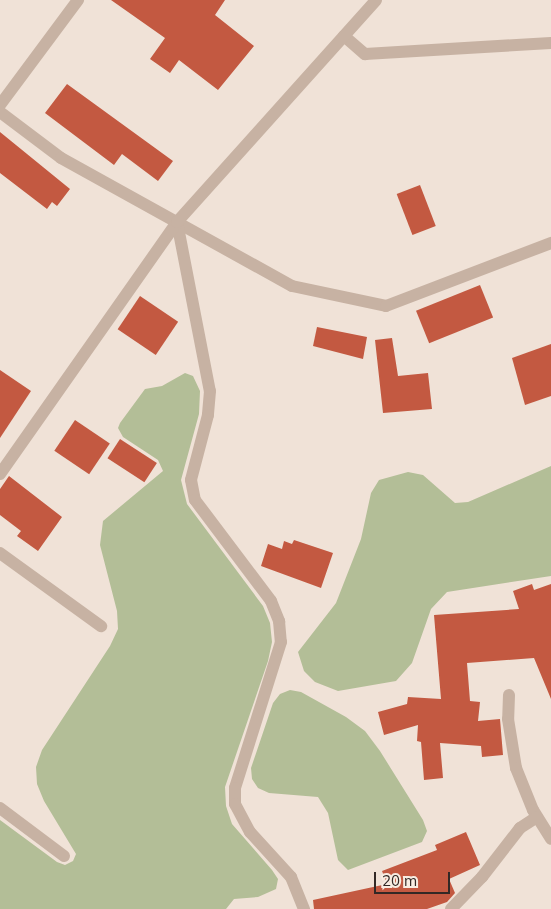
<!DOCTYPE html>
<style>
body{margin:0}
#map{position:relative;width:551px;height:909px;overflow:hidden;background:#f0e2d7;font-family:Mulish,sans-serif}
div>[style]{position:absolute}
.green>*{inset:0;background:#b3be97}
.building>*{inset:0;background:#c35941;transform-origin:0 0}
.minor>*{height:12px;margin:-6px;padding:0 6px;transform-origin:6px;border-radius:6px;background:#c7b2a3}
span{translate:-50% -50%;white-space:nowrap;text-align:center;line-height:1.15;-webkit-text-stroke:5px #f8ede2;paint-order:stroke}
.scale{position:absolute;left:374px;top:872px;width:76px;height:22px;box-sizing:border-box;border:2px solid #322825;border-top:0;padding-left:6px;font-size:15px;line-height:18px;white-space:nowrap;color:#322825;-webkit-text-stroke:4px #f8ede2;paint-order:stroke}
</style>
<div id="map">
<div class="green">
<div style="clip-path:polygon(185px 373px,193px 376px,200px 391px,199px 414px,181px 480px,187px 504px,263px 606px,270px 623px,272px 642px,268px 661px,225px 787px,226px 806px,232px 824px,272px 870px,278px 879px,276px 889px,258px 897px,234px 899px,226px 909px,0 909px,0 820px,57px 862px,65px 865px,73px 861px,76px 854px,44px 801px,37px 784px,36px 767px,42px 750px,110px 646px,118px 629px,117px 611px,100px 545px,103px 521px,163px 471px,158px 460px,123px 437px,118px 428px,120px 423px,145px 389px,162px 386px)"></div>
<div style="clip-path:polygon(551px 466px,551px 576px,447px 592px,431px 609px,412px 663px,396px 681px,338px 691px,315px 682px,304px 671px,298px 652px,336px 603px,361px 539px,371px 493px,379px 480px,408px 472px,423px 475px,455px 503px,468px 502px)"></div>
<div style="clip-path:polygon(290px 690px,301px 692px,346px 717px,365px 731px,380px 751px,423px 820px,427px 831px,422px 842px,348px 870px,338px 860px,328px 813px,318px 797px,269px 793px,258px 788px,252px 779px,251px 768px,273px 703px,280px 694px)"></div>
</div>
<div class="building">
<div style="clip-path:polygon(111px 0,225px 0,215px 15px,254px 46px,218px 90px,179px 60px,170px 73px,150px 59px,165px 38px)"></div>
<div style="clip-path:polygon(67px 84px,173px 161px,158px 181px,122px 154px,114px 165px,45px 113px)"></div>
<div style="clip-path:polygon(0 132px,70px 189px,57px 206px,52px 202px,47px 209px,0 173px)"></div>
<div style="left:420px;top:185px;width:44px;height:25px;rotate:69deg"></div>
<div style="left:480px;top:285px;width:35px;height:69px;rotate:68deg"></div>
<div style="left:140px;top:296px;width:46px;height:40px;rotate:34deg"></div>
<div style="clip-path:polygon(317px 327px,367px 337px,363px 359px,313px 346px)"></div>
<div style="clip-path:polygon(392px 338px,398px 376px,428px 373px,432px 409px,383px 413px,375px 340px)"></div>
<div style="clip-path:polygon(551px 344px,551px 396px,525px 405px,512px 358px)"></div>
<div style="clip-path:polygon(0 370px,31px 391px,0 438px)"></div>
<div style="left:75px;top:420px;width:42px;height:37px;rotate:34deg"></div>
<div style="left:120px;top:439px;width:44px;height:23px;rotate:33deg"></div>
<div style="clip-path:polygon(9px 476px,62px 517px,38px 551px,17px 536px,21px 531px,0 515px,0 489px)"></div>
<div style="clip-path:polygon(294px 540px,333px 553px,321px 588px,261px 566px,268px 544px,282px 549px,284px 541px,292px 544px)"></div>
<div style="clip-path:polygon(532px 584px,534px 590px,551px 584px,551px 699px,534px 658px,467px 663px,470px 701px,480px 702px,478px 721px,500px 719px,503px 755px,482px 757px,481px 746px,440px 743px,443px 778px,424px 780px,421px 742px,417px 741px,418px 725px,384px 735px,378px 712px,407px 704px,408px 697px,441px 699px,434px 615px,519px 609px,513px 591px)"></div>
<div style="clip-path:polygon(466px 832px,480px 865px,449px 879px,455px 893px,447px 902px,427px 909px,314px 909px,313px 900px,387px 884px,382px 871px,437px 850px,435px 845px)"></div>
</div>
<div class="minor">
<div style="left:344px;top:36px;width:28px;rotate:41deg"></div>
<div style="left:365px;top:54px;width:186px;rotate:-3.4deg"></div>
<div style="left:0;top:105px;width:131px;rotate:-53.4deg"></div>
<div style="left:0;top:112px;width:76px;rotate:37deg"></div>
<div style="left:61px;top:158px;width:264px;rotate:29deg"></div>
<div style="left:292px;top:286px;width:96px;rotate:12deg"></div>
<div style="left:386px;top:306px;width:177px;rotate:-20.9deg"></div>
<div style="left:177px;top:222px;width:172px;rotate:79deg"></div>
<div style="left:210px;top:391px;width:24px;rotate:95deg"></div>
<div style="left:208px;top:415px;width:67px;rotate:104.7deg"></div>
<div style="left:191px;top:480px;width:20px;rotate:79deg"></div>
<div style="left:195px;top:500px;width:126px;rotate:53deg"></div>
<div style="left:271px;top:601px;width:22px;rotate:68deg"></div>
<div style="left:279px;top:621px;width:21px;rotate:85deg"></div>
<div style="left:281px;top:642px;width:153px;rotate:107.5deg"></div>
<div style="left:235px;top:788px;width:16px;rotate:90deg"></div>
<div style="left:235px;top:804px;width:32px;rotate:62deg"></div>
<div style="left:250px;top:832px;width:61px;rotate:47.7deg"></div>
<div style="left:291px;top:877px;width:35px;rotate:68deg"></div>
<div style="left:0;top:474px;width:308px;rotate:-54.9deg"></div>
<div style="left:177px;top:222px;width:298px;rotate:-48.1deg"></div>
<div style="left:0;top:553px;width:125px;rotate:35.9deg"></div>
<div style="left:509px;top:695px;width:24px;rotate:92deg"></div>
<div style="left:508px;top:719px;width:50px;rotate:80.7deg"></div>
<div style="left:516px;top:768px;width:45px;rotate:68deg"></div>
<div style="left:533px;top:810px;width:34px;rotate:58deg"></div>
<div style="left:0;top:808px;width:80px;rotate:36.9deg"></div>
<div style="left:451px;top:909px;width:45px;rotate:-45.9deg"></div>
<div style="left:482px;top:877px;width:62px;rotate:-52.2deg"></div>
<div style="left:520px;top:828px;width:20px;rotate:-33deg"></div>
</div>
<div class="scale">20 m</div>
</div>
